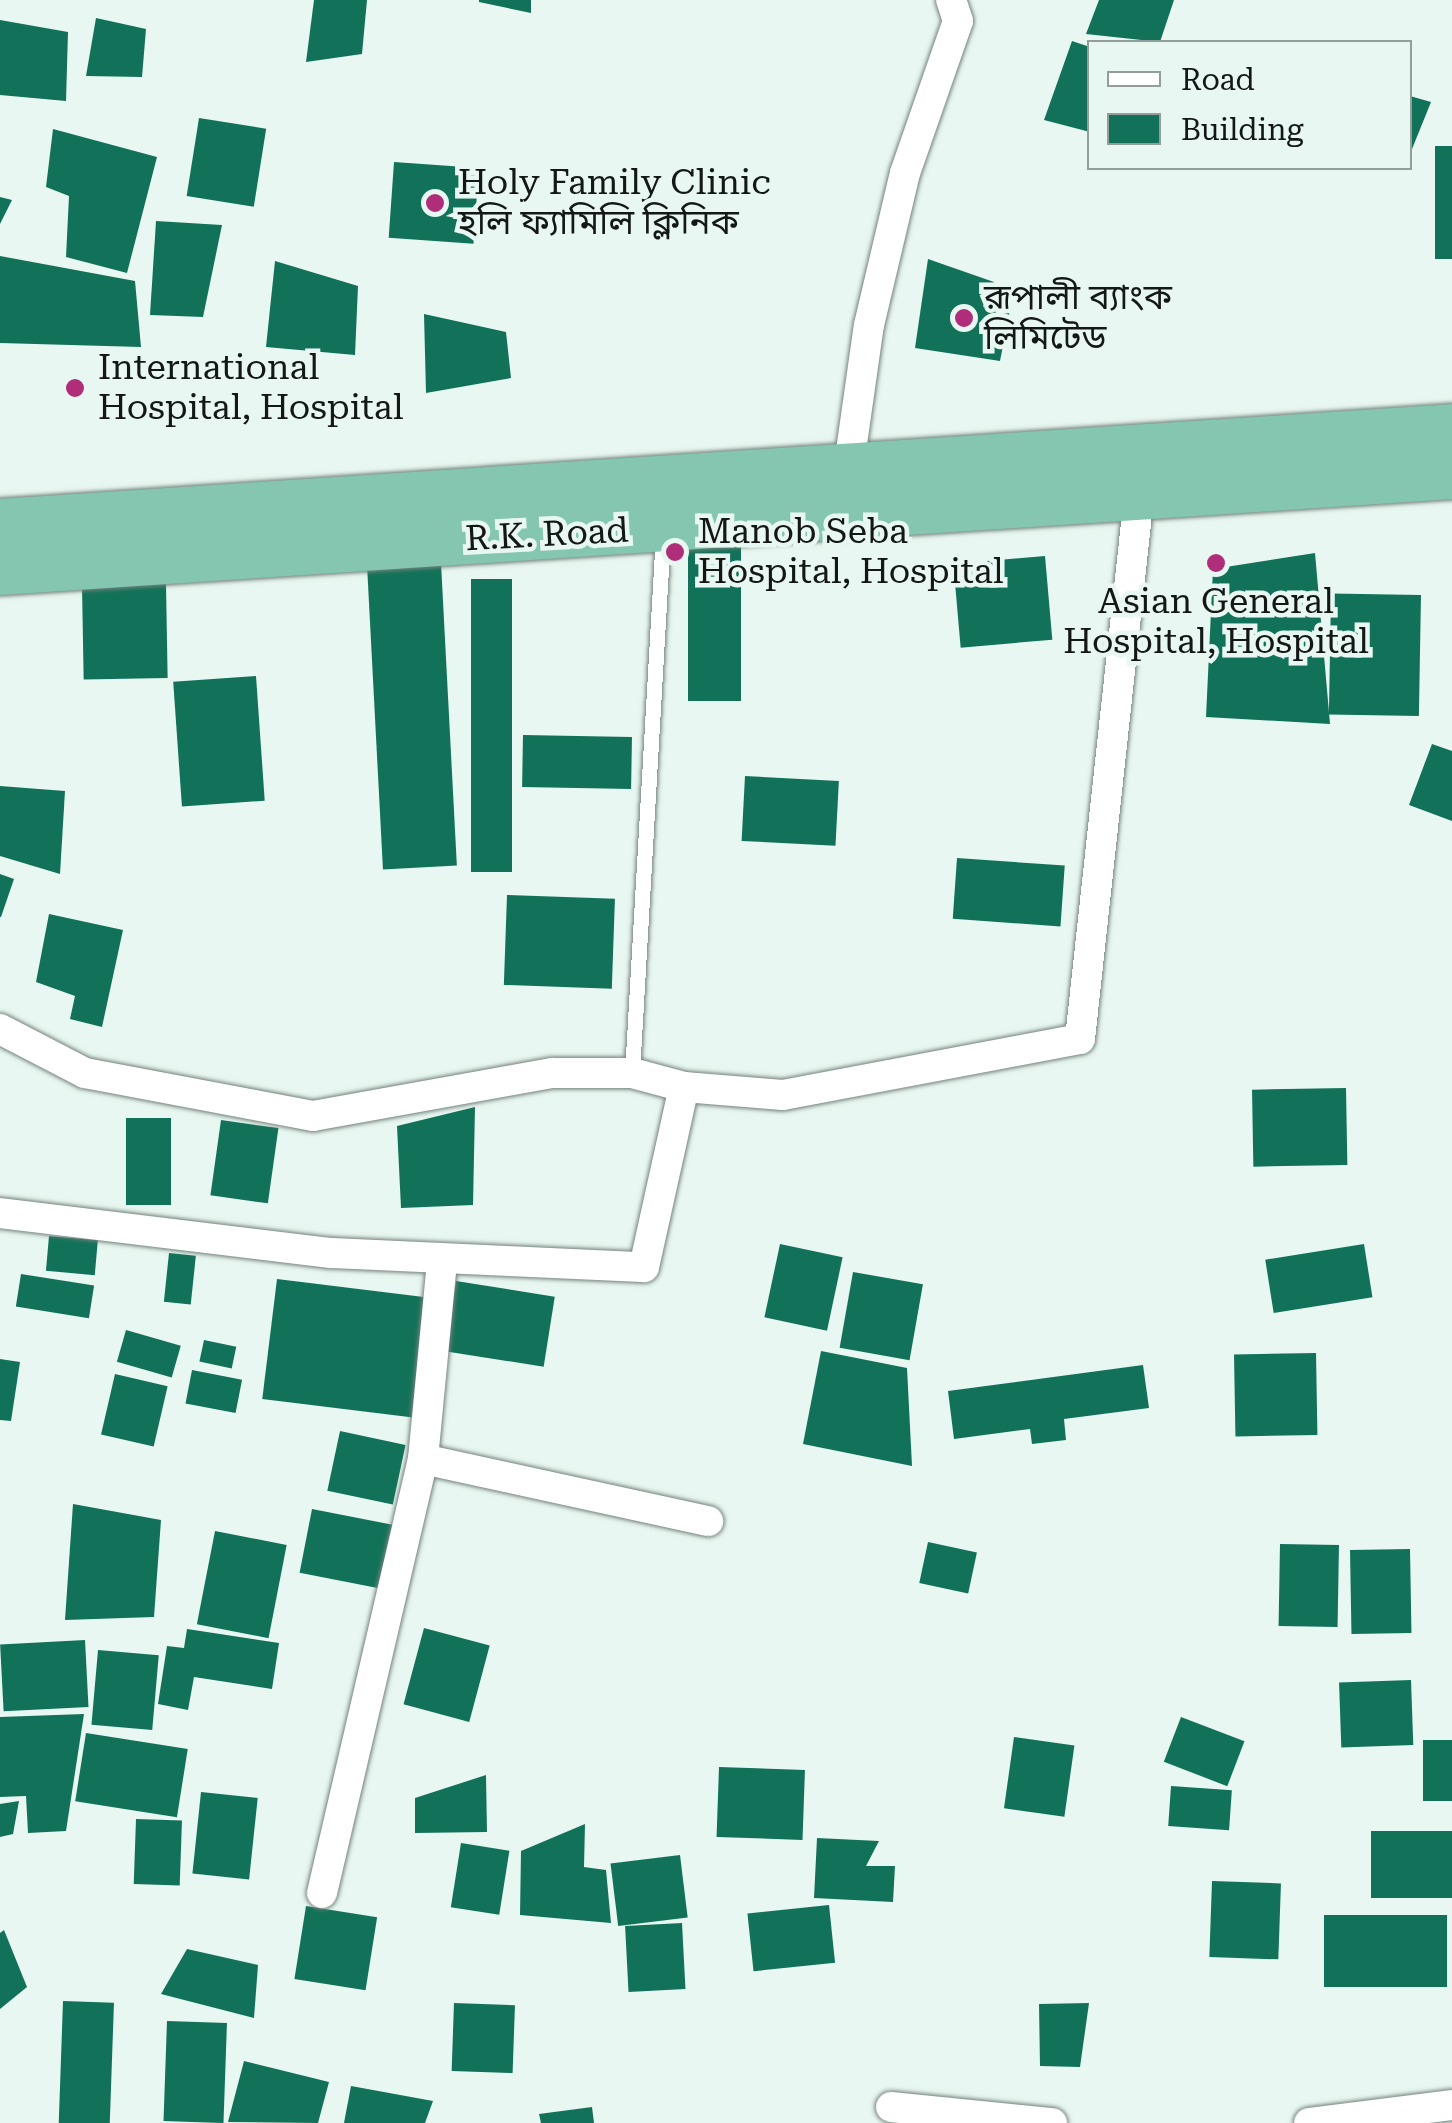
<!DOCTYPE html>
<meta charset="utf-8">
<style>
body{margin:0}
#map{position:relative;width:1452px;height:2123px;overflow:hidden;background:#e8f7f1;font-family:"Roboto Serif","Noto Sans Bengali",serif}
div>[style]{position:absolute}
.building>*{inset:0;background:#127259;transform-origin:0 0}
.roads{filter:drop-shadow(0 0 2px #75827d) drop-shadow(0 0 2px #75827d)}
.service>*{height:15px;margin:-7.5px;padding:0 7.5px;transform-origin:7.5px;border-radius:7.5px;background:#fff}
.minor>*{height:30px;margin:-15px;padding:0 15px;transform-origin:15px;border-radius:15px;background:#fff}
.trunk>*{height:50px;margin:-25px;padding:0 25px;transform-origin:25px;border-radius:25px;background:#84c6b0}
.dots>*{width:28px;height:28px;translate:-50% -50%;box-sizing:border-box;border:5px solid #e8f7f1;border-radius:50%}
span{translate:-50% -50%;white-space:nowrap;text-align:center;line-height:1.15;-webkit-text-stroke:9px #e8f7f1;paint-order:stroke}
.poi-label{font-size:35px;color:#131816}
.left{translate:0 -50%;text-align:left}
.street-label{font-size:35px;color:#131816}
.legend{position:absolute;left:1087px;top:40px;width:325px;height:130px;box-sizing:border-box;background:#e8f7f1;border:2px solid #939e99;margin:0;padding:12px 18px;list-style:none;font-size:30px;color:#131816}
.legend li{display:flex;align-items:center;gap:20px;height:50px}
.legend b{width:50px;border:2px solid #939e99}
</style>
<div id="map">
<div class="building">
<div style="clip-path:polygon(314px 0,367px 0,362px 54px,306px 62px)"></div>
<div style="clip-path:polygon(479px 0,531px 0,531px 13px,479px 2px)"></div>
<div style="clip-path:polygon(1099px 0,1174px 0,1160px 42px,1086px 34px)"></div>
<div style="clip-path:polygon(96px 18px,146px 29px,142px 77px,86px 76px)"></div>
<div style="clip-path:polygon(0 20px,68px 32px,66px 101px,0 95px)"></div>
<div style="clip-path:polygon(1072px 41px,1090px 47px,1090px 132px,1044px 120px)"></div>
<div style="clip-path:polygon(1410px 96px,1431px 102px,1410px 154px)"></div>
<div style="left:199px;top:118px;width:68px;height:79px;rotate:9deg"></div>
<div style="clip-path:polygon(53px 129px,157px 157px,127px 273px,66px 257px,69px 196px,46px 187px)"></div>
<div style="left:1435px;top:146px;width:17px;height:113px"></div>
<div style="left:394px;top:162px;width:85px;height:76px;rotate:4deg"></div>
<div style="clip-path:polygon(0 197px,12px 200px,0 224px)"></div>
<div style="clip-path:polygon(156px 221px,222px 225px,203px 317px,150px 315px)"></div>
<div style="clip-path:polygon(0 256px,135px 281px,141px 347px,0 343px)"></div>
<div style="clip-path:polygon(928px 259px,1014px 289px,1000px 361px,915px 348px)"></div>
<div style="clip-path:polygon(275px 261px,358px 286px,355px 355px,266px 347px)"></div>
<div style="clip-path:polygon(424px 314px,506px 332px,511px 378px,426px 393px)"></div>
<div style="left:688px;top:546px;width:53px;height:155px"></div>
<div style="clip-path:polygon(1315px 553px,1330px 724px,1206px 717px,1213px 569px)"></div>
<div style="left:1045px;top:556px;width:84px;height:92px;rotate:85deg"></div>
<div style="left:441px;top:563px;width:303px;height:74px;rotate:87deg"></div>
<div style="left:512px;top:579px;width:293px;height:41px;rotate:90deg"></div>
<div style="left:166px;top:584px;width:94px;height:84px;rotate:89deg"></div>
<div style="left:1421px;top:595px;width:121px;height:90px;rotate:91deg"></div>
<div style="left:256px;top:676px;width:125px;height:83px;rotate:86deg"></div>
<div style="left:523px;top:735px;width:109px;height:52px;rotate:1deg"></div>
<div style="clip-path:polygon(1432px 744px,1452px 751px,1452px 821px,1409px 805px)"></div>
<div style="left:745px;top:776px;width:94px;height:65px;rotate:3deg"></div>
<div style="clip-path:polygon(0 786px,65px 791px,60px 874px,0 856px)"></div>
<div style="left:957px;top:858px;width:108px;height:61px;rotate:4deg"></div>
<div style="clip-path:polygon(0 874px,14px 879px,1px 917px,0 917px)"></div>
<div style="left:507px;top:895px;width:108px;height:90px;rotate:2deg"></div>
<div style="clip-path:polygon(49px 914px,123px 930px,102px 1027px,70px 1019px,75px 996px,36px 982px)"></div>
<div style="left:1346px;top:1088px;width:77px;height:94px;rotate:89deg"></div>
<div style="clip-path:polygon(475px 1107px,473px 1205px,401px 1208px,397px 1126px)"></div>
<div style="left:126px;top:1118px;width:45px;height:87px"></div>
<div style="left:221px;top:1120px;width:58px;height:76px;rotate:8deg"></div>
<div style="left:49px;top:1236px;width:49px;height:35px;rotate:5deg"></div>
<div style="left:780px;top:1244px;width:64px;height:75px;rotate:12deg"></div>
<div style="left:1364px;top:1244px;width:54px;height:100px;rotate:81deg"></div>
<div style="left:169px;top:1253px;width:27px;height:49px;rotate:6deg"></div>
<div style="left:853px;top:1272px;width:71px;height:77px;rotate:10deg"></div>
<div style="left:21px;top:1274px;width:74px;height:33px;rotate:9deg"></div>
<div style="left:277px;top:1279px;width:156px;height:121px;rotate:7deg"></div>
<div style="left:456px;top:1281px;width:100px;height:71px;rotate:9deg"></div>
<div style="left:126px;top:1330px;width:57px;height:33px;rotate:16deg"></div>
<div style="left:204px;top:1340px;width:33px;height:22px;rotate:12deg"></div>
<div style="clip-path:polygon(821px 1351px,907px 1368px,912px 1466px,803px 1444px)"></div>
<div style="left:1316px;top:1353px;width:82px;height:82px;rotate:89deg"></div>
<div style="clip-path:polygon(0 1359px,20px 1362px,11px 1421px,0 1420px)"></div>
<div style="clip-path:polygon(1143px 1365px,1149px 1408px,1064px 1419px,1066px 1440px,1032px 1444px,1030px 1429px,954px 1439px,948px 1391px)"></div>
<div style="left:192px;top:1370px;width:51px;height:34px;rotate:11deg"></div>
<div style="left:115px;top:1374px;width:54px;height:62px;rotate:13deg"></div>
<div style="left:340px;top:1431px;width:67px;height:61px;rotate:12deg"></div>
<div style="clip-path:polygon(73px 1504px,161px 1520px,154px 1617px,65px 1620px)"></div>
<div style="left:312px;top:1509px;width:86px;height:65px;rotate:11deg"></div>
<div style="left:215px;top:1531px;width:73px;height:95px;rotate:11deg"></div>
<div style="left:928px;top:1542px;width:50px;height:42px;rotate:12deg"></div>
<div style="left:1280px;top:1544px;width:59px;height:82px;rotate:1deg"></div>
<div style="left:1410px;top:1549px;width:84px;height:60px;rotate:89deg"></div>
<div style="left:424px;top:1628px;width:68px;height:79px;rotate:15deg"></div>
<div style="clip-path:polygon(187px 1629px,279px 1643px,272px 1689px,194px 1677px,188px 1710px,158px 1704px,167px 1646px,184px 1648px)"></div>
<div style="left:85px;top:1640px;width:67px;height:85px;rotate:87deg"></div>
<div style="left:98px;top:1650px;width:61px;height:75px;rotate:5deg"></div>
<div style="left:1411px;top:1680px;width:65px;height:72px;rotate:88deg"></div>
<div style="clip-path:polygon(84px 1714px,66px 1831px,28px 1833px,26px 1796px,0 1797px,0 1717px)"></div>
<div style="left:1181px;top:1717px;width:68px;height:48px;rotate:21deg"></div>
<div style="left:86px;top:1733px;width:103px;height:69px;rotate:9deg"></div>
<div style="left:1014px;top:1737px;width:61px;height:72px;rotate:8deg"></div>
<div style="left:1423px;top:1740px;width:29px;height:61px"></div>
<div style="left:719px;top:1767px;width:86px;height:70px;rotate:2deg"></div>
<div style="clip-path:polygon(486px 1775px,487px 1832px,415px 1833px,415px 1798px)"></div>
<div style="left:1171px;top:1786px;width:61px;height:40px;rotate:4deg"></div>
<div style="left:201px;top:1792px;width:57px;height:82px;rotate:6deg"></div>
<div style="clip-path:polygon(19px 1801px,13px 1834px,0 1837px,0 1804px)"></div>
<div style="left:136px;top:1819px;width:46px;height:65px;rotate:2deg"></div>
<div style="clip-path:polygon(585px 1824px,584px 1867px,606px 1870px,611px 1923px,520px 1915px,521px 1851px)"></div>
<div style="left:1371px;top:1831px;width:81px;height:67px"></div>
<div style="clip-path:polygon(817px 1838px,879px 1841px,866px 1866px,895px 1866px,893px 1902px,814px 1898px)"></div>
<div style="left:461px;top:1843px;width:49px;height:65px;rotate:9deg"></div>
<div style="left:680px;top:1855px;width:63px;height:70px;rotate:83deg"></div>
<div style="left:1212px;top:1881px;width:69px;height:76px;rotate:2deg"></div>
<div style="left:829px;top:1905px;width:58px;height:82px;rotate:84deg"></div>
<div style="left:306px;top:1906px;width:72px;height:74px;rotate:9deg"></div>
<div style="left:1447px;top:1915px;width:72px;height:123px;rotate:90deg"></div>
<div style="left:682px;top:1923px;width:66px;height:57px;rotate:87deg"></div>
<div style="clip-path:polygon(4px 1930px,27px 1987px,0 2009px,0 1933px)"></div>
<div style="clip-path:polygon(187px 1949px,258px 1965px,254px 2018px,161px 1994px)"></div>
<div style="left:63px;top:2001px;width:51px;height:122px;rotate:2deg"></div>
<div style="left:454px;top:2003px;width:61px;height:68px;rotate:2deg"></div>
<div style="clip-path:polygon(1089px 2003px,1080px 2067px,1040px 2066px,1039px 2004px)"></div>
<div style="left:167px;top:2021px;width:60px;height:100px;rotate:2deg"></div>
<div style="clip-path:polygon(244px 2061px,329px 2082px,318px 2123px,228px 2122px)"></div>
<div style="clip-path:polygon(351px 2086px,433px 2101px,425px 2123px,344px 2123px)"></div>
<div style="clip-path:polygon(592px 2107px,594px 2123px,541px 2123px,539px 2114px)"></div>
</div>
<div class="roads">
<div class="service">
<div style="left:632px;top:1073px;width:541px;rotate:-86.71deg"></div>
</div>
<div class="minor">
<div style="left:848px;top:472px;width:148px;rotate:-81.9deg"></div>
<div style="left:869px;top:325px;width:156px;rotate:-76.7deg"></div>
<div style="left:905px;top:173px;width:161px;rotate:-70.8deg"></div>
<div style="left:958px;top:21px;width:22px;rotate:-108deg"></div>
<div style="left:0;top:1029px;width:96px;rotate:27.4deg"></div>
<div style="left:85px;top:1073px;width:232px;rotate:10.7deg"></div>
<div style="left:313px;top:1116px;width:244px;rotate:-10.2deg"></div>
<div style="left:553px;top:1073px;width:79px"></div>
<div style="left:632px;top:1073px;width:54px;rotate:15.1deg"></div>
<div style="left:0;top:1213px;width:333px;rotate:6.9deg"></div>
<div style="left:331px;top:1253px;width:313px;rotate:2.6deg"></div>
<div style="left:644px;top:1267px;width:184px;rotate:-77.5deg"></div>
<div style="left:684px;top:1087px;width:99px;rotate:4.6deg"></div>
<div style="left:783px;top:1095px;width:302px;rotate:-10.7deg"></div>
<div style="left:1080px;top:1039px;width:546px;rotate:-83.8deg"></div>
<div style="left:423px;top:1459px;width:292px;rotate:12.3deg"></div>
<div style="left:322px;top:1893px;width:446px;rotate:-76.9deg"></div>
<div style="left:423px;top:1459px;width:200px;rotate:-84.5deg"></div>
<div style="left:891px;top:2107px;width:162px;rotate:5.7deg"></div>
<div style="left:1309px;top:2123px;width:144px;rotate:-7.2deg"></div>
</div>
<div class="trunk">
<div style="left:0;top:524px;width:1455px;rotate:-3.74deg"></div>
<div style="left:0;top:570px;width:1455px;rotate:-3.78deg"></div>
</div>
</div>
<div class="dots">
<div style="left:435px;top:203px;background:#b02e79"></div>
<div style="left:964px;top:318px;background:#b02e79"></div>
<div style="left:75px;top:388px;background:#b02e79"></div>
<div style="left:675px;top:552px;background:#b02e79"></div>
<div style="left:1216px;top:563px;background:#b02e79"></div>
</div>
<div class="poi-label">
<span class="left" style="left:458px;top:203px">Holy Family Clinic<br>হলি ফ্যামিলি ক্লিনিক</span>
<span class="left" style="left:984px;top:318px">রূপালী ব্যাংক<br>লিমিটেড</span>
<span class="left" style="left:98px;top:388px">International<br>Hospital, Hospital</span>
<span class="left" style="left:698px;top:552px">Manob Seba<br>Hospital, Hospital</span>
<span style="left:1216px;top:622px">Asian General<br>Hospital, Hospital</span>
</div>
<div class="street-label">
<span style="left:547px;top:535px;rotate:-3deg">R.K. Road</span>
</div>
<ul class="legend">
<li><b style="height:12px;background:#fff"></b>Road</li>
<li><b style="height:28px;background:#127259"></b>Building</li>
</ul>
</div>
